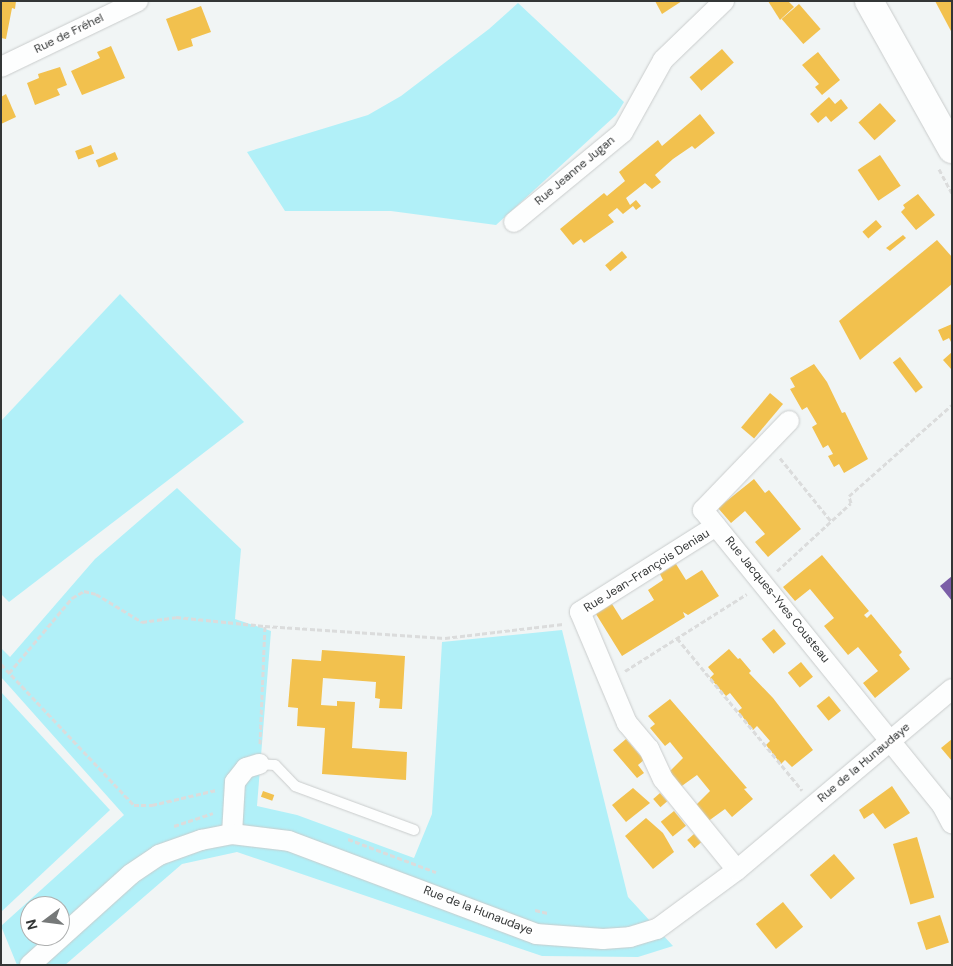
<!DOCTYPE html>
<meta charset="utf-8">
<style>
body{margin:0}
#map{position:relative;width:953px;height:966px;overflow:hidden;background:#f1f5f5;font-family:"DM Sans",sans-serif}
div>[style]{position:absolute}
.green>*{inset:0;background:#b1f0f8}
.homes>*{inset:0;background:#f2c14e;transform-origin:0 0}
.offices>*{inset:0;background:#7b5ea7}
.path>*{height:3px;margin-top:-1.5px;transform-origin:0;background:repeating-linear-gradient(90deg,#dbdcdc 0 5px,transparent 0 7.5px)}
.roads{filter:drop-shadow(0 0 1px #c9cccc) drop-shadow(0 0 1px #c9cccc)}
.lane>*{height:10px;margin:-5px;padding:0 5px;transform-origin:5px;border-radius:5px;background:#fdfefe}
.street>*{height:20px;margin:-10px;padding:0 10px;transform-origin:10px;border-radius:10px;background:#fdfefe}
.secondary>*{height:28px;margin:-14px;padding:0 14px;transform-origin:14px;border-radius:14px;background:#fdfefe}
span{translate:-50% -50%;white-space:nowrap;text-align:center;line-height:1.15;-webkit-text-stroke:5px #fff;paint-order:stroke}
.street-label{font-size:12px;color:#333636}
.frame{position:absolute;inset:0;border:2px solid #333636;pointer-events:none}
.north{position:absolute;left:20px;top:896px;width:50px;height:50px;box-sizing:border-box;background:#fff;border:1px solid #adafaf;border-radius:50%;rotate:255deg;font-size:14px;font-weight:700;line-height:20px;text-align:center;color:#333636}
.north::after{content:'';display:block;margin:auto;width:18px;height:22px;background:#767979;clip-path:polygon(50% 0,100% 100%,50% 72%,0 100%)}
</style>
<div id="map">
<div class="green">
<div style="clip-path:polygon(518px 3px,624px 102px,616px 115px,496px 225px,391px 211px,285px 211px,247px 152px,368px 115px,401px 96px,489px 29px)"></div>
<div style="clip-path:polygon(120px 294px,244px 422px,9px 602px,1px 594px,1px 421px)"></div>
<div style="clip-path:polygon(evenodd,177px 488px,241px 549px,235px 619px,271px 631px,257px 806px,297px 815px,414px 858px,432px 814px,442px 642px,562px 630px,628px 897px,673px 946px,638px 957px,542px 956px,237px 852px,182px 864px,65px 965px,17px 965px,1px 926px,124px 815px,1px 677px,1px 648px,10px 657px,95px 559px,177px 488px,30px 906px,60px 906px,60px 936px,30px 936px,30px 906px)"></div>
<div style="clip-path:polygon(1px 692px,110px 810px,1px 912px)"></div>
</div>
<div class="homes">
<div style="clip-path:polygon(1px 1px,16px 1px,15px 9px,12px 8px,6px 39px,1px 38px)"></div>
<div style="clip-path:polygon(655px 1px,682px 1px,662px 14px)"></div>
<div style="clip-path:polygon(768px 1px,788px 1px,794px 7px,780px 20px)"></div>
<div style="clip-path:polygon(935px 1px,952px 1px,952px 33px)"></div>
<div style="left:799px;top:4px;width:33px;height:23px;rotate:49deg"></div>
<div style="clip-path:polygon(201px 6px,211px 32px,191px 39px,193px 46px,178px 51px,166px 19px)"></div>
<div style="clip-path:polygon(111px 46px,125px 78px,82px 95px,71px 71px,100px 58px,97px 52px)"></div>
<div style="left:722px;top:49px;width:18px;height:43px;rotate:49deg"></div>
<div style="clip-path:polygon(818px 52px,840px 80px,822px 95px,815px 87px,819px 84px,802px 65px)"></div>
<div style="clip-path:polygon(60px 67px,67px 85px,57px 89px,60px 95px,35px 105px,27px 83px,39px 78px,38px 74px)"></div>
<div style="clip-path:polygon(6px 94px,16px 117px,1px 124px,1px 97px)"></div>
<div style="clip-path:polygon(829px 97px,835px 104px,841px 99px,848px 108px,831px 122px,826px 116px,818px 123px,810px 114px)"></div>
<div style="left:880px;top:103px;width:24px;height:29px;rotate:48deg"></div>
<div style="clip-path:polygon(700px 114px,715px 133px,695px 149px,692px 146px,673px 159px,655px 175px,661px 182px,652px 189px,645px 183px,626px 198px,630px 205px,636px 200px,641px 206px,636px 210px,633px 206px,623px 214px,617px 208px,608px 215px,614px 222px,584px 243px,581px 239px,573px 245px,560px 229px,604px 193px,607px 196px,625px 181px,619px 172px,658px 140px,662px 146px)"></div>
<div style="left:91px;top:145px;width:9px;height:17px;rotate:69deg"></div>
<div style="left:115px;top:152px;width:8px;height:21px;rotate:67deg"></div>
<div style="left:880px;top:155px;width:37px;height:27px;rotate:56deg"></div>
<div style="clip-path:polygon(918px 194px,935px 215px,916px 230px,901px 212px,905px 208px,903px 205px)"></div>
<div style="left:876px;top:220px;width:9px;height:18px;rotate:49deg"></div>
<div style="clip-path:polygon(903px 235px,906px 238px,890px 251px,886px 248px)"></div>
<div style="clip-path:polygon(937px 240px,952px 257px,952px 284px,860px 360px,839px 321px)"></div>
<div style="left:622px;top:251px;width:8px;height:22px;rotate:50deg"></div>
<div style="clip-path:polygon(952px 324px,952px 344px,949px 338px,943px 341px,938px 330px)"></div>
<div style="clip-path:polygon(952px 352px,952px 370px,943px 360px)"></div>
<div style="left:900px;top:357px;width:38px;height:9px;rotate:53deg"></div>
<div style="clip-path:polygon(814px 364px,827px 382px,842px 413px,845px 412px,868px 459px,844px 473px,839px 464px,834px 467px,828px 456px,833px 454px,828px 445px,823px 448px,812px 427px,817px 424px,807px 407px,802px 410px,790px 389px,795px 387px,790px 378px)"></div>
<div style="left:770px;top:393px;width:17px;height:45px;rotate:40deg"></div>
<div style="clip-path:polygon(754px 479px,765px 493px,769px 490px,801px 529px,768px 557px,755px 542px,765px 534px,745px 511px,731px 523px,718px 508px)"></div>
<div style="clip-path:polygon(822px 555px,869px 611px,864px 615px,867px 618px,871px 614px,902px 652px,899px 655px,910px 669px,875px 698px,863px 683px,878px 671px,858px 647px,848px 655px,824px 626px,834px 618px,810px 589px,795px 601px,783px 587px)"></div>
<div style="clip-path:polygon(676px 564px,686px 580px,702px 570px,719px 596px,688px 615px,683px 612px,685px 617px,622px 656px,596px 614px,612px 604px,622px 620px,654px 600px,648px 590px,663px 580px,660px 574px)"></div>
<div style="left:774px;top:629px;width:19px;height:16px;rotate:51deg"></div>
<div style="clip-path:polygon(729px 649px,738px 659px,740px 658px,751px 671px,749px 673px,773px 698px,813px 750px,792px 767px,785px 760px,781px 764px,766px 745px,770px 741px,757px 726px,753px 730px,738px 711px,742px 708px,730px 693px,726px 696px,710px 678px,714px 674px,708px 667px)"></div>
<div style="clip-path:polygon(322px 650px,405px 656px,402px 709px,379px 708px,380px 699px,375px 698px,376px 682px,323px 678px,321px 705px,337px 706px,337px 701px,355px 702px,352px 748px,407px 752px,406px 780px,322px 774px,325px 728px,297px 726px,298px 708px,288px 707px,292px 659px,321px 661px)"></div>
<div style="left:801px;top:662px;width:19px;height:17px;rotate:51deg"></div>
<div style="left:829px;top:696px;width:19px;height:16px;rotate:51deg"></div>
<div style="clip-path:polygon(670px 699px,747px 788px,744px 789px,753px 799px,732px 817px,725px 809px,707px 822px,694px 807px,710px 791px,697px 775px,679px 788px,667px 774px,683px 758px,670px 742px,665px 746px,650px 728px,655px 724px,648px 716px)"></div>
<div style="clip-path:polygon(626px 739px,644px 760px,638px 765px,644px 773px,637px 778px,613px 750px)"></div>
<div style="clip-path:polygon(952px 739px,952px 761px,941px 748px)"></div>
<div style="clip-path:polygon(892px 786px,910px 813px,885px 829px,873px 813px,864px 819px,859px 810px)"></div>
<div style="clip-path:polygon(633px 788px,650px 803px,626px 822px,612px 805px)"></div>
<div style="left:263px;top:791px;width:12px;height:6px;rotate:20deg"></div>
<div style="left:660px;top:793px;width:11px;height:9px;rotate:49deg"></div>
<div style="left:674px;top:811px;width:19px;height:17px;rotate:51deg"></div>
<div style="clip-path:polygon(646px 818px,663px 833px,674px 852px,653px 869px,625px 836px)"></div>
<div style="left:694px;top:834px;width:11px;height:9px;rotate:49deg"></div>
<div style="left:917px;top:837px;width:63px;height:25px;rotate:74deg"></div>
<div style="left:834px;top:854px;width:32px;height:32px;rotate:49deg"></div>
<div style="left:783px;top:902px;width:32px;height:35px;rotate:51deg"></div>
<div style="left:940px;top:915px;width:29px;height:24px;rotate:72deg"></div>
</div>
<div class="offices">
<div style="clip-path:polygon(952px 576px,952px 601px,940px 586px)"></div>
</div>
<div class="path">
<div style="left:939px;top:169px;width:27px;rotate:62deg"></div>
<div style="left:780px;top:458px;width:81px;rotate:51deg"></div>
<div style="left:777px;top:571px;width:100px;rotate:-42.6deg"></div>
<div style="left:851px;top:503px;width:7px;rotate:-106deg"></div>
<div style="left:849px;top:496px;width:137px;rotate:-41.5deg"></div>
<div style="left:677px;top:638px;width:197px;rotate:50.6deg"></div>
<div style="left:1px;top:664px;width:194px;rotate:46.7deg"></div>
<div style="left:134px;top:805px;width:18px"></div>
<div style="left:152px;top:805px;width:66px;rotate:-13.2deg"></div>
<div style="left:625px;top:671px;width:144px;rotate:-32.3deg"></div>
<div style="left:9px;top:673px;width:98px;rotate:-50deg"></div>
<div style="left:72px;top:598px;width:14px;rotate:-30deg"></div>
<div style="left:84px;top:591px;width:12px;rotate:14deg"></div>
<div style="left:96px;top:594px;width:54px;rotate:31.3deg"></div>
<div style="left:142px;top:622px;width:34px;rotate:-8deg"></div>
<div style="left:176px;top:617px;width:89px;rotate:5.8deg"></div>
<div style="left:260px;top:744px;width:118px;rotate:-87.6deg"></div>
<div style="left:265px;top:626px;width:180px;rotate:3.8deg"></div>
<div style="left:445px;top:638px;width:119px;rotate:-6.8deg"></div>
<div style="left:174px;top:826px;width:41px;rotate:-18.4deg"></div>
<div style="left:348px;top:839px;width:94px;rotate:20.6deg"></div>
<div style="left:535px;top:910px;width:13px;rotate:13deg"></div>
</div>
<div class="roads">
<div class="lane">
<div style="left:259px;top:764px;width:16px;rotate:4deg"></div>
<div style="left:275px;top:765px;width:29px;rotate:46deg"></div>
<div style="left:295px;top:786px;width:127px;rotate:20.3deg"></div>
</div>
<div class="street">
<div style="left:1px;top:67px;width:152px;rotate:-25.7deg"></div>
<div style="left:514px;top:222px;width:141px;rotate:-39.5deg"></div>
<div style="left:623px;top:132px;width:82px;rotate:-60.9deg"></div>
<div style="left:663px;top:60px;width:85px;rotate:-44deg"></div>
<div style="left:789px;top:421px;width:124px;rotate:134deg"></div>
<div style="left:703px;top:510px;width:380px;rotate:51deg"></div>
<div style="left:942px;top:805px;width:21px;rotate:62deg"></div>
<div style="left:716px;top:526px;width:161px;rotate:147.7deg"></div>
<div style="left:580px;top:612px;width:121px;rotate:67.1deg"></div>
<div style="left:627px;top:723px;width:34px;rotate:50deg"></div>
<div style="left:649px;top:749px;width:33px;rotate:65deg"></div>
<div style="left:663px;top:779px;width:117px;rotate:50.9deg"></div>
<div style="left:232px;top:834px;width:52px;rotate:-86.7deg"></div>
<div style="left:235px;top:782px;width:18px;rotate:-52deg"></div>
<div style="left:246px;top:768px;width:14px;rotate:-17deg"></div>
<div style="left:30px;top:965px;width:136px;rotate:-42deg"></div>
<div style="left:131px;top:874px;width:34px;rotate:-34deg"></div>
<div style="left:159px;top:855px;width:45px;rotate:-19.7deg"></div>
<div style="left:201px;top:840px;width:32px;rotate:-11deg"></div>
<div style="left:232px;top:834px;width:57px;rotate:7deg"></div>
<div style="left:289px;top:841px;width:264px;rotate:20.6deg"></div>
<div style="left:536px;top:934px;width:67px;rotate:4.3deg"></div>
<div style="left:603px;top:939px;width:27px;rotate:-4deg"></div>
<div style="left:630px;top:937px;width:28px;rotate:-17deg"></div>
<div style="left:657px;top:929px;width:99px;rotate:-36.4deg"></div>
<div style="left:737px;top:870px;width:281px;rotate:-40.1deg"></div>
</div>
<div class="secondary">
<div style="left:869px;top:1px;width:170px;rotate:60.7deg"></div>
</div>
</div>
<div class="street-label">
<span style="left:69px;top:34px;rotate:-26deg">Rue de Fréhel</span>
<span style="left:575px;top:171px;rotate:-40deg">Rue Jeanne Jugan</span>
<span style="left:647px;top:571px;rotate:-32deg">Rue Jean-François Deniau</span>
<span style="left:777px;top:600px;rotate:51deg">Rue Jacques-Yves Cousteau</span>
<span style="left:864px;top:763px;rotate:-40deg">Rue de la Hunaudaye</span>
<span style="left:478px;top:911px;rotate:21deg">Rue de la Hunaudaye</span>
</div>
<div class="frame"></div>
<div class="north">N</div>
</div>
